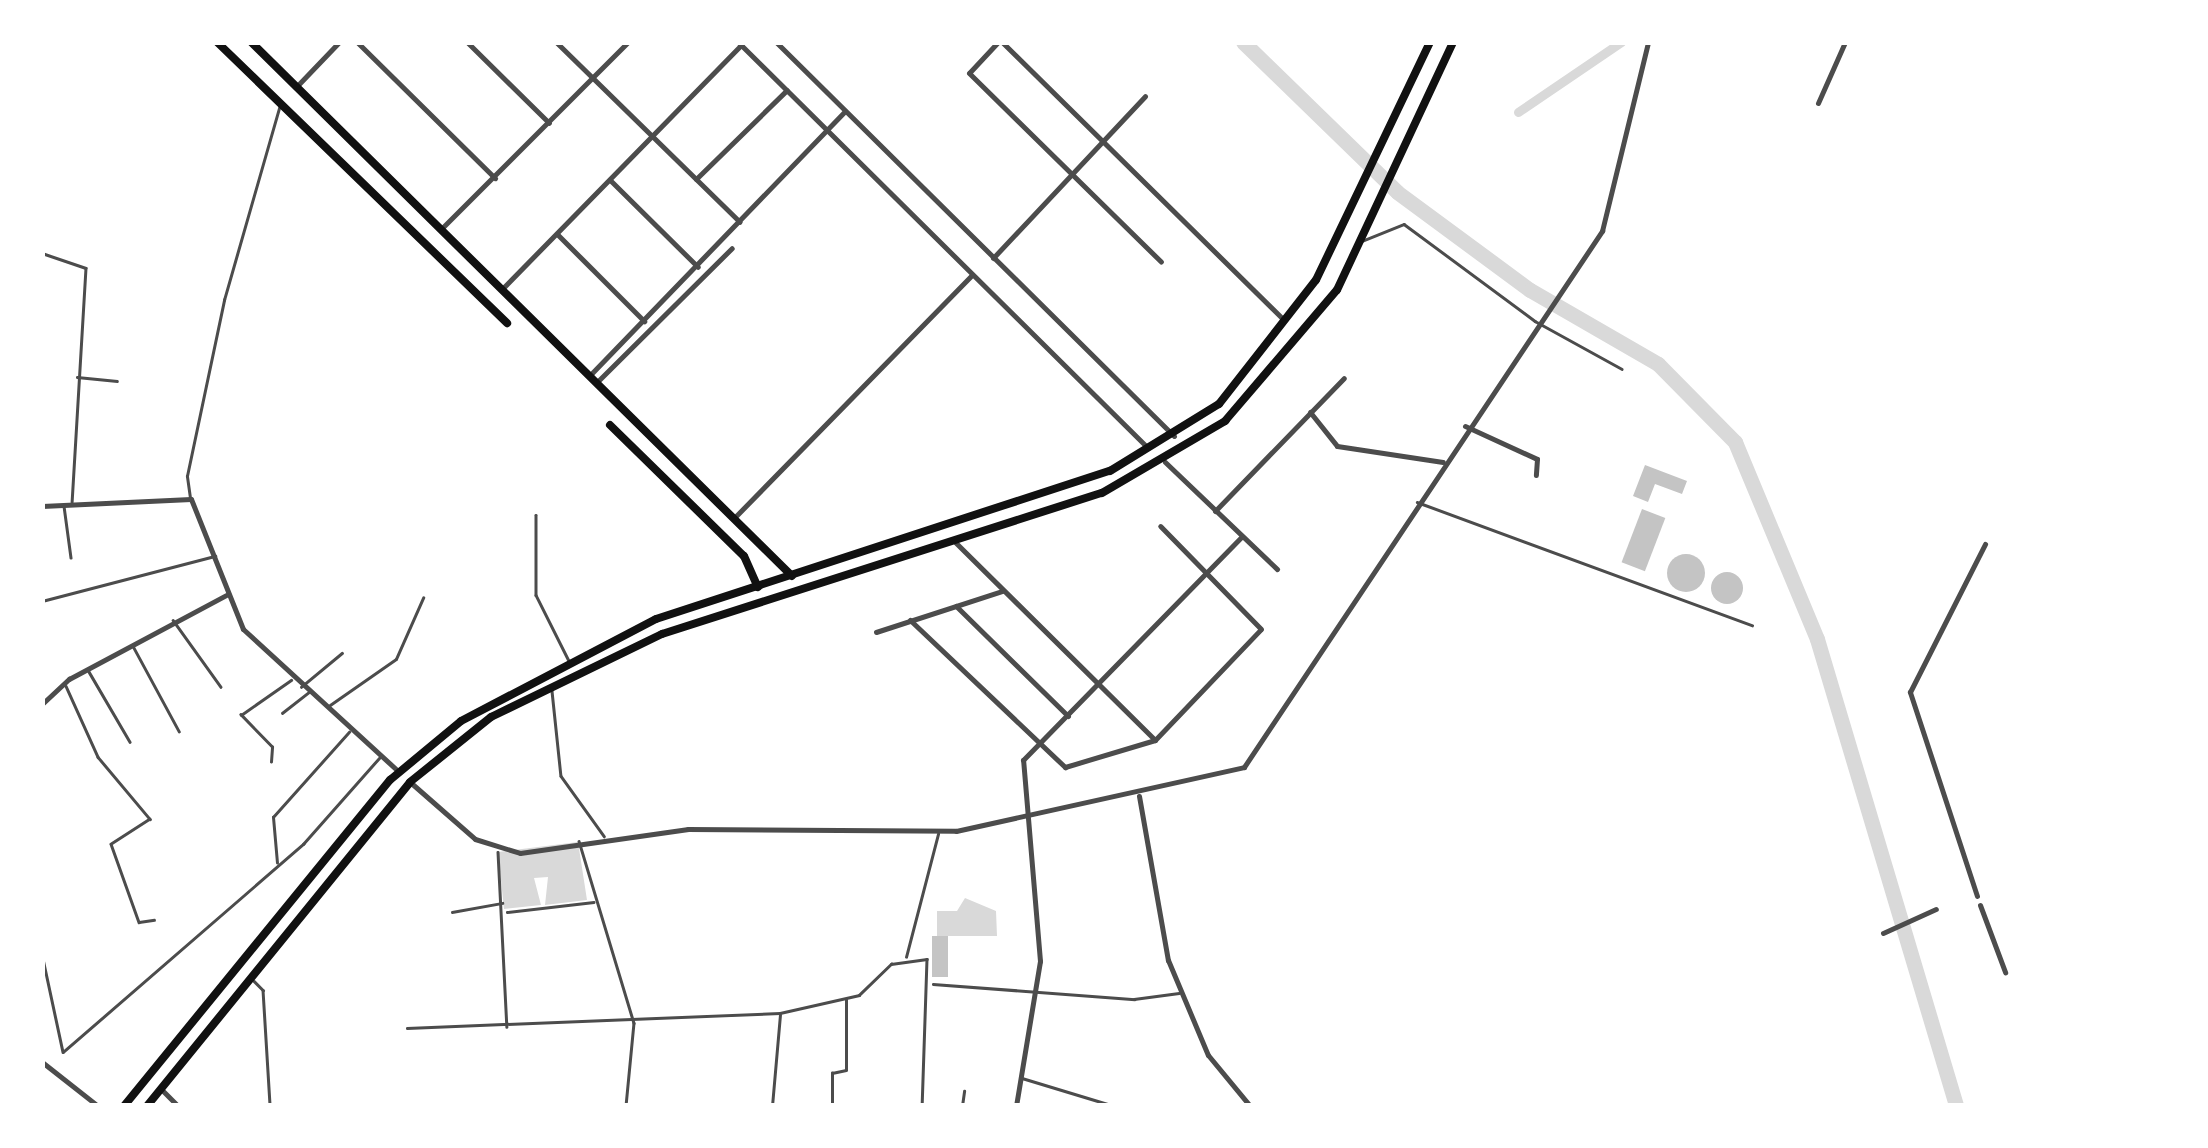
<!DOCTYPE html>
<style>
body{margin:0}
#map{position:relative;width:2208px;height:1148px;overflow:hidden;background:#fff;font-family:Helvetica,sans-serif}
div>[style]{position:absolute}
.water>*{inset:0;background:#d9d9d9}
.canal>*{height:9px;margin:-4.5px;padding:0 4.5px;transform-origin:4.5px;border-radius:4.5px;background:#d9d9d9}
.river>*{height:15px;margin:-7.5px;padding:0 7.5px;transform-origin:7.5px;border-radius:7.5px;background:#d9d9d9}
.building>*{inset:0;background:#c4c4c4;transform-origin:0 0}
.round{border-radius:50%}
.service>*{height:2.5px;margin:-1.25px;padding:0 1.25px;transform-origin:1.25px;border-radius:1.25px;background:#4c4c4c}
.minor>*{height:5px;margin:-2.5px;padding:0 2.5px;transform-origin:2.5px;border-radius:2.5px;background:#4c4c4c}
.secondary>*{height:8px;margin:-4px;padding:0 4px;transform-origin:4px;border-radius:4px;background:#111}
.primary>*{height:8px;margin:-4px;padding:0 4px;transform-origin:4px;border-radius:4px;background:#111}
span{translate:-50% -50%;white-space:nowrap;text-align:center;line-height:1.15;-webkit-text-stroke:8px #fff;paint-order:stroke}
.frame{position:absolute;inset:0;border:45px solid #fff;pointer-events:none}
</style>
<div id="map">
<div class="water">
<div style="clip-path:polygon(578px 842px,587px 900px,545px 905px,548px 877px,534px 878px,541px 905px,504px 909px,498px 852px)"></div>
<div style="clip-path:polygon(965px 898px,996px 911px,997px 936px,937px 936px,937px 911px,957px 911px)"></div>
</div>
<div class="canal">
<div style="left:1518px;top:112px;width:125px;rotate:-34.2deg"></div>
</div>
<div class="river">
<div style="left:1243px;top:42px;width:215px;rotate:44.2deg"></div>
<div style="left:1397px;top:192px;width:165px;rotate:36.4deg"></div>
<div style="left:1530px;top:290px;width:148px;rotate:30deg"></div>
<div style="left:1658px;top:364px;width:110px;rotate:45.4deg"></div>
<div style="left:1735px;top:442px;width:213px;rotate:67.4deg"></div>
<div style="left:1817px;top:639px;width:487px;rotate:73.4deg"></div>
</div>
<div class="building">
<div style="clip-path:polygon(1645px 465px,1687px 481px,1682px 494px,1655px 484px,1648px 502px,1633px 496px)"></div>
<div style="left:1642px;top:509px;width:25px;height:57px;rotate:21deg"></div>
<div class="round" style="left:1667px;top:554px;width:38px;height:38px"></div>
<div class="round" style="left:1711px;top:572px;width:32px;height:32px"></div>
<div style="left:932px;top:936px;width:16px;height:41px"></div>
</div>
<div class="service">
<div style="left:1362px;top:241px;width:45px;rotate:-22deg"></div>
<div style="left:1404px;top:224px;width:163px;rotate:36.5deg"></div>
<div style="left:1535px;top:321px;width:99px;rotate:28.9deg"></div>
<div style="left:42px;top:253px;width:46px;rotate:18.8deg"></div>
<div style="left:86px;top:268px;width:234px;rotate:93.4deg"></div>
<div style="left:77px;top:377px;width:40px;rotate:5.7deg"></div>
<div style="left:190px;top:498px;width:22px;rotate:-98deg"></div>
<div style="left:187px;top:476px;width:180px;rotate:-78.1deg"></div>
<div style="left:224px;top:300px;width:200px;rotate:-74deg"></div>
<div style="left:1417px;top:502px;width:357px;rotate:20.2deg"></div>
<div style="left:64px;top:506px;width:52px;rotate:82.3deg"></div>
<div style="left:536px;top:515px;width:80px;rotate:90deg"></div>
<div style="left:536px;top:595px;width:74px;rotate:63.4deg"></div>
<div style="left:42px;top:601px;width:179px;rotate:-14.6deg"></div>
<div style="left:173px;top:620px;width:82px;rotate:54.4deg"></div>
<div style="left:133px;top:646px;width:97px;rotate:61.6deg"></div>
<div style="left:88px;top:670px;width:83px;rotate:59.7deg"></div>
<div style="left:66px;top:686px;width:78px;rotate:65.7deg"></div>
<div style="left:98px;top:757px;width:81px;rotate:50deg"></div>
<div style="left:150px;top:819px;width:46px;rotate:147.3deg"></div>
<div style="left:111px;top:844px;width:83px;rotate:70.3deg"></div>
<div style="left:139px;top:922px;width:15px;rotate:-8deg"></div>
<div style="left:301px;top:687px;width:53px;rotate:-39.7deg"></div>
<div style="left:552px;top:691px;width:85px;rotate:84deg"></div>
<div style="left:561px;top:776px;width:74px;rotate:54.4deg"></div>
<div style="left:330px;top:705px;width:80px;rotate:-34.9deg"></div>
<div style="left:396px;top:659px;width:67px;rotate:-66.1deg"></div>
<div style="left:282px;top:713px;width:33px;rotate:-38deg"></div>
<div style="left:271px;top:762px;width:15px;rotate:-86deg"></div>
<div style="left:272px;top:747px;width:45px;rotate:-134.1deg"></div>
<div style="left:241px;top:715px;width:61px;rotate:-35deg"></div>
<div style="left:579px;top:841px;width:190px;rotate:73.2deg"></div>
<div style="left:634px;top:1023px;width:83px;rotate:95.5deg"></div>
<div style="left:498px;top:852px;width:175px;rotate:87.1deg"></div>
<div style="left:277px;top:863px;width:46px;rotate:-95deg"></div>
<div style="left:273px;top:817px;width:114px;rotate:-48.2deg"></div>
<div style="left:452px;top:912px;width:51px;rotate:-10.2deg"></div>
<div style="left:507px;top:912px;width:87px;rotate:-6.6deg"></div>
<div style="left:42px;top:954px;width:100px;rotate:77.9deg"></div>
<div style="left:63px;top:1052px;width:318px;rotate:-40.9deg"></div>
<div style="left:303px;top:844px;width:116px;rotate:-48.5deg"></div>
<div style="left:906px;top:957px;width:127px;rotate:-75.4deg"></div>
<div style="left:254px;top:981px;width:13px;rotate:45deg"></div>
<div style="left:263px;top:990px;width:116px;rotate:86.5deg"></div>
<div style="left:933px;top:984px;width:202px;rotate:4.3deg"></div>
<div style="left:1134px;top:999px;width:45px;rotate:-7.6deg"></div>
<div style="left:407px;top:1028px;width:373px;rotate:-2.3deg"></div>
<div style="left:780px;top:1013px;width:81px;rotate:-12.8deg"></div>
<div style="left:859px;top:995px;width:45px;rotate:-44.1deg"></div>
<div style="left:891px;top:964px;width:36px;rotate:-8deg"></div>
<div style="left:927px;top:959px;width:147px;rotate:91.9deg"></div>
<div style="left:1022px;top:1078px;width:96px;rotate:16.9deg"></div>
<div style="left:772px;top:1106px;width:91px;rotate:-85deg"></div>
<div style="left:832px;top:1106px;width:33px;rotate:-90deg"></div>
<div style="left:832px;top:1073px;width:14px;rotate:-12deg"></div>
<div style="left:846px;top:1070px;width:70px;rotate:-90deg"></div>
<div style="left:962px;top:1106px;width:15px;rotate:-82deg"></div>
</div>
<div class="minor">
<div style="left:357px;top:42px;width:194px;rotate:44.6deg"></div>
<div style="left:467px;top:42px;width:115px;rotate:44.6deg"></div>
<div style="left:556px;top:42px;width:257px;rotate:44.4deg"></div>
<div style="left:738px;top:42px;width:577px;rotate:44.72deg"></div>
<div style="left:776px;top:42px;width:560px;rotate:44.71deg"></div>
<div style="left:998px;top:42px;width:42px;rotate:133.1deg"></div>
<div style="left:969px;top:73px;width:269px;rotate:44.5deg"></div>
<div style="left:1002px;top:42px;width:396px;rotate:44.6deg"></div>
<div style="left:297px;top:86px;width:61px;rotate:-46.3deg"></div>
<div style="left:1818px;top:103px;width:67px;rotate:-66.1deg"></div>
<div style="left:696px;top:179px;width:127px;rotate:-44.4deg"></div>
<div style="left:611px;top:181px;width:122px;rotate:44.7deg"></div>
<div style="left:442px;top:228px;width:263px;rotate:-45deg"></div>
<div style="left:558px;top:235px;width:122px;rotate:45deg"></div>
<div style="left:993px;top:258px;width:222px;rotate:-46.8deg"></div>
<div style="left:502px;top:289px;width:342px;rotate:-45.6deg"></div>
<div style="left:592px;top:373px;width:364px;rotate:-46deg"></div>
<div style="left:599px;top:380px;width:187px;rotate:-44.8deg"></div>
<div style="left:1310px;top:412px;width:43px;rotate:51.5deg"></div>
<div style="left:1337px;top:446px;width:107px;rotate:8.6deg"></div>
<div style="left:1465px;top:426px;width:79px;rotate:24.6deg"></div>
<div style="left:1537px;top:459px;width:16px;rotate:94deg"></div>
<div style="left:1165px;top:462px;width:155px;rotate:43.7deg"></div>
<div style="left:42px;top:506px;width:149px;rotate:-2.7deg"></div>
<div style="left:191px;top:499px;width:140px;rotate:68.2deg"></div>
<div style="left:243px;top:629px;width:212px;rotate:42.5deg"></div>
<div style="left:1215px;top:511px;width:185px;rotate:-45.9deg"></div>
<div style="left:734px;top:518px;width:340px;rotate:-45.6deg"></div>
<div style="left:956px;top:543px;width:280px;rotate:44.7deg"></div>
<div style="left:956px;top:606px;width:157px;rotate:44.5deg"></div>
<div style="left:910px;top:620px;width:214px;rotate:43.5deg"></div>
<div style="left:1065px;top:767px;width:94px;rotate:-16.7deg"></div>
<div style="left:1155px;top:740px;width:153px;rotate:-46.3deg"></div>
<div style="left:1261px;top:629px;width:144px;rotate:-134.4deg"></div>
<div style="left:876px;top:632px;width:133px;rotate:-18deg"></div>
<div style="left:42px;top:704px;width:37px;rotate:-43deg"></div>
<div style="left:69px;top:679px;width:178px;rotate:-28.1deg"></div>
<div style="left:410px;top:782px;width:86px;rotate:41.2deg"></div>
<div style="left:475px;top:839px;width:47px;rotate:17.3deg"></div>
<div style="left:520px;top:853px;width:170px;rotate:-8.1deg"></div>
<div style="left:688px;top:829px;width:268px;rotate:0.4deg"></div>
<div style="left:956px;top:831px;width:295px;rotate:-12.5deg"></div>
<div style="left:1244px;top:767px;width:645px;rotate:-56.26deg"></div>
<div style="left:1602px;top:231px;width:195px;rotate:-76.3deg"></div>
<div style="left:1139px;top:796px;width:167px;rotate:80deg"></div>
<div style="left:1168px;top:960px;width:103px;rotate:67.2deg"></div>
<div style="left:1208px;top:1055px;width:66px;rotate:50.5deg"></div>
<div style="left:1977px;top:896px;width:215px;rotate:-108.2deg"></div>
<div style="left:1910px;top:692px;width:166px;rotate:-63.1deg"></div>
<div style="left:1980px;top:905px;width:72px;rotate:69.5deg"></div>
<div style="left:1883px;top:933px;width:58px;rotate:-24.4deg"></div>
<div style="left:42px;top:1062px;width:71px;rotate:38.2deg"></div>
<div style="left:161px;top:1089px;width:24px;rotate:45deg"></div>
<div style="left:1016px;top:1106px;width:147px;rotate:-80.6deg"></div>
<div style="left:1040px;top:961px;width:202px;rotate:-94.8deg"></div>
<div style="left:1023px;top:760px;width:312px;rotate:-45.6deg"></div>
</div>
<div class="secondary">
<div style="left:217px;top:42px;width:404px;rotate:44.1deg"></div>
<div style="left:251px;top:42px;width:760px;rotate:44.63deg"></div>
<div style="left:610px;top:425px;width:187px;rotate:44.4deg"></div>
<div style="left:744px;top:556px;width:34px;rotate:66deg"></div>
</div>
<div class="primary">
<div style="left:124px;top:1106px;width:421px;rotate:-50.8deg"></div>
<div style="left:390px;top:780px;width:92px;rotate:-39.7deg"></div>
<div style="left:461px;top:721px;width:220px;rotate:-27.6deg"></div>
<div style="left:656px;top:619px;width:478px;rotate:-18.1deg"></div>
<div style="left:1110px;top:471px;width:128px;rotate:-31.6deg"></div>
<div style="left:1219px;top:404px;width:157px;rotate:-52deg"></div>
<div style="left:1316px;top:280px;width:264px;rotate:-64.4deg"></div>
<div style="left:147px;top:1106px;width:417px;rotate:-50.9deg"></div>
<div style="left:410px;top:782px;width:104px;rotate:-38.7deg"></div>
<div style="left:491px;top:717px;width:190px;rotate:-25.9deg"></div>
<div style="left:662px;top:634px;width:462px;rotate:-17.8deg"></div>
<div style="left:1102px;top:493px;width:143px;rotate:-30.3deg"></div>
<div style="left:1225px;top:421px;width:172px;rotate:-49.5deg"></div>
<div style="left:1337px;top:290px;width:274px;rotate:-64.9deg"></div>
</div>
<div class="frame"></div>
</div>
